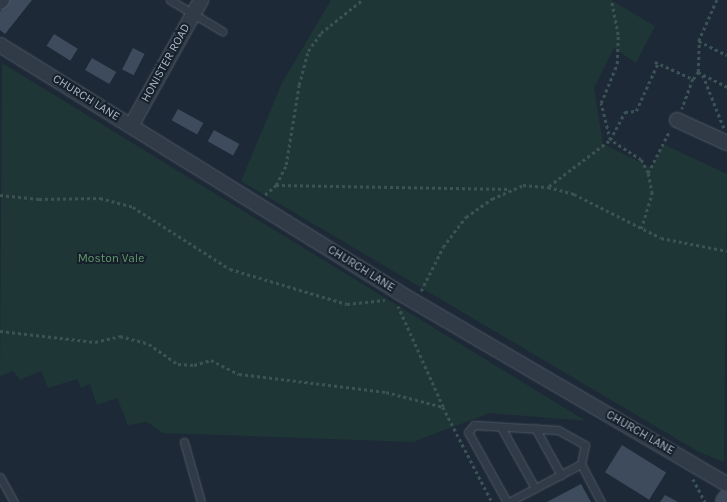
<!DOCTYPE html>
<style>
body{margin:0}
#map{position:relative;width:727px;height:502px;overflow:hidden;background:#1d2936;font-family:Karla,sans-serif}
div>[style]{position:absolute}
.green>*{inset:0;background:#1f3637}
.building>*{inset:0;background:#3e4b5c;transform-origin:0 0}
.path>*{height:2.5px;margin-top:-1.25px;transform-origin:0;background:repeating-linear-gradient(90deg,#3c5355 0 3px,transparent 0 6px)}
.roads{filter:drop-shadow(0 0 1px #4e5865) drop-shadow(0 0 1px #4e5865)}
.lane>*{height:7px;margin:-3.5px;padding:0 3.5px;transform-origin:3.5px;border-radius:3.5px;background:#313b47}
.street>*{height:14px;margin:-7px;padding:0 7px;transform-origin:7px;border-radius:7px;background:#313b47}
.secondary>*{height:20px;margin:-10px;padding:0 10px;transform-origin:10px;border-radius:10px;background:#3e4a5a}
span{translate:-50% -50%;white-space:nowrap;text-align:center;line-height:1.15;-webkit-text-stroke:4px #16202b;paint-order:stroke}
.street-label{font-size:12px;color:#aab5c5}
.park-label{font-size:12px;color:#61966b}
</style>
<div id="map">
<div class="green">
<div style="clip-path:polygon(331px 0,611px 0,655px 26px,636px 63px,614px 48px,594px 88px,603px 144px,652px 168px,663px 144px,727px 174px,724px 462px,699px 452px,241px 181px,282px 83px)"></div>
<div style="clip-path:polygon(2px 63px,586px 421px,490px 413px,413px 442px,163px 433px,147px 422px,128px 425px,117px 398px,97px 405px,90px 384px,81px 388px,77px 379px,48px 388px,41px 371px,20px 380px,13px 371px,0 376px)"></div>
</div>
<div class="building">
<div style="clip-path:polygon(9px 0,32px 0,5px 34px,0 30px,0 12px)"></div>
<div style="left:54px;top:34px;width:28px;height:14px;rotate:32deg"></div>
<div style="left:133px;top:48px;width:13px;height:24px;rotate:27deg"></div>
<div style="left:92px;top:58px;width:28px;height:14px;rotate:30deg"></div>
<div style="left:178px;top:109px;width:29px;height:13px;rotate:29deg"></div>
<div style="left:214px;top:130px;width:29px;height:13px;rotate:29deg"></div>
<div style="left:622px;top:445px;width:52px;height:32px;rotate:32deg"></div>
<div style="clip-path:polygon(581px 484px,591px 502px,547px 502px)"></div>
<div style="clip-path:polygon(665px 495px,678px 502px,660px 502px)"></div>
</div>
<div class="path">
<div style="left:717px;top:0;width:45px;rotate:113.7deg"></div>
<div style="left:699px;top:41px;width:31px;rotate:27deg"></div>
<div style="left:655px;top:62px;width:42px;rotate:24.1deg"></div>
<div style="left:693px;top:79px;width:32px;rotate:110deg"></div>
<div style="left:698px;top:72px;width:31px;rotate:-88deg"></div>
<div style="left:703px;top:75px;width:57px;rotate:68.4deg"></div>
<div style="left:693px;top:79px;width:9px;rotate:-54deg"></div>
<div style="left:698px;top:72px;width:33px;rotate:27deg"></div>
<div style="left:648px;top:173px;width:48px;rotate:-62.9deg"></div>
<div style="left:276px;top:185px;width:22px;rotate:-63deg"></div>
<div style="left:286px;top:165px;width:81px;rotate:-80.8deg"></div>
<div style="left:299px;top:85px;width:35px;rotate:-75deg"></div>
<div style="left:308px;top:51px;width:22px;rotate:-54deg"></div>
<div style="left:321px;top:33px;width:53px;rotate:-38.8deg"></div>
<div style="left:549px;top:186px;width:76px;rotate:-37deg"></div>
<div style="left:610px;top:140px;width:38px;rotate:-104deg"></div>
<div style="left:601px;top:103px;width:42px;rotate:-67.7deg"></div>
<div style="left:617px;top:64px;width:29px;rotate:-88deg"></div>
<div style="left:618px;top:35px;width:36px;rotate:-101deg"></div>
<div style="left:0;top:195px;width:39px;rotate:6deg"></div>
<div style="left:39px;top:199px;width:61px;rotate:-0.9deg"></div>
<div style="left:100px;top:198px;width:34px;rotate:15deg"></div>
<div style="left:133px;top:207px;width:115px;rotate:32.6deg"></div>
<div style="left:230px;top:269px;width:122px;rotate:16.7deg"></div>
<div style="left:347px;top:304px;width:38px;rotate:-6deg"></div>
<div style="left:265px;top:195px;width:15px;rotate:-42deg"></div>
<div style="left:276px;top:185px;width:234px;rotate:1deg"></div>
<div style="left:641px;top:229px;width:37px;rotate:-73deg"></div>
<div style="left:652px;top:194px;width:21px;rotate:-101deg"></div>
<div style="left:648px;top:173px;width:15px;rotate:-118deg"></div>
<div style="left:641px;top:160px;width:37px;rotate:-147deg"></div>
<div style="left:610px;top:140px;width:32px;rotate:-62deg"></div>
<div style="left:625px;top:112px;width:11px;rotate:-5deg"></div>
<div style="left:636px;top:111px;width:53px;rotate:-65.4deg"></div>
<div style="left:421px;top:291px;width:49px;rotate:-63.4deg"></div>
<div style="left:443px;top:247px;width:38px;rotate:-53deg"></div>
<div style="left:466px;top:217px;width:32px;rotate:-35deg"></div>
<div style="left:492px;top:199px;width:34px;rotate:-24deg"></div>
<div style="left:523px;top:185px;width:25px;rotate:5deg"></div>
<div style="left:548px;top:187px;width:27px;rotate:15deg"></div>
<div style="left:574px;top:194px;width:97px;rotate:26.8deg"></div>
<div style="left:661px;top:238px;width:67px;rotate:11.1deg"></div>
<div style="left:0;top:331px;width:96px;rotate:6.6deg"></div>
<div style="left:95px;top:342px;width:26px;rotate:-13deg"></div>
<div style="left:120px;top:336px;width:30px;rotate:15deg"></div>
<div style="left:149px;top:344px;width:35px;rotate:35deg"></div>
<div style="left:178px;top:364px;width:16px;rotate:4deg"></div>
<div style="left:194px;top:365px;width:18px;rotate:-16deg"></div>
<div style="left:211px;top:360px;width:31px;rotate:27deg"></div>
<div style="left:239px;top:374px;width:148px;rotate:7deg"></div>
<div style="left:386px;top:392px;width:59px;rotate:14.7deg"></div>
<div style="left:443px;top:407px;width:110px;rotate:-114.2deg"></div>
<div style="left:443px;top:407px;width:107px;rotate:62.7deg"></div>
<div style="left:693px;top:479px;width:26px;rotate:62deg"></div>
</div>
<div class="roads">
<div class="lane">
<div style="left:170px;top:0;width:61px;rotate:30.8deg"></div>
<div style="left:501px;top:427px;width:70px;rotate:60.9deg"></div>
<div style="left:535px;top:428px;width:54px;rotate:61deg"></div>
<div style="left:184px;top:442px;width:62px;rotate:74.2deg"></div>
<div style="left:581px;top:464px;width:43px;rotate:62.2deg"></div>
<div style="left:0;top:477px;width:29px;rotate:61deg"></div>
<div style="left:507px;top:502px;width:80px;rotate:-119.1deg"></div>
<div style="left:468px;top:432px;width:9px;rotate:-49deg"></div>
<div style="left:474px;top:425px;width:84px;rotate:3.4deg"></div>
<div style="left:558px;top:430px;width:31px;rotate:29deg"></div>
<div style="left:585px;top:445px;width:19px;rotate:102deg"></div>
<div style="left:581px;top:464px;width:81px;rotate:152.2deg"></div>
</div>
<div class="street">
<div style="left:0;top:2px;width:3px;rotate:-45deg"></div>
<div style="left:0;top:45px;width:468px;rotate:31.8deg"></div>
<div style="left:398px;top:292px;width:381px;rotate:30.3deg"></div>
<div style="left:677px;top:120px;width:55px;rotate:24.7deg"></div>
<div style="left:131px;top:126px;width:144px;rotate:-60.9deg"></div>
</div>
<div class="secondary">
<div style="left:726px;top:502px;width:2px;rotate:-63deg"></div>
</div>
</div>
<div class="street-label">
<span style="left:166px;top:63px;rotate:-61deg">HONISTER ROAD</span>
<span style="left:86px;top:98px;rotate:32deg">CHURCH LANE</span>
<span style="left:361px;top:269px;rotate:32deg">CHURCH LANE</span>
<span style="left:640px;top:433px;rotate:30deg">CHURCH LANE</span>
</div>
<div class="park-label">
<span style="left:111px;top:259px">Moston Vale</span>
</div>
</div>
